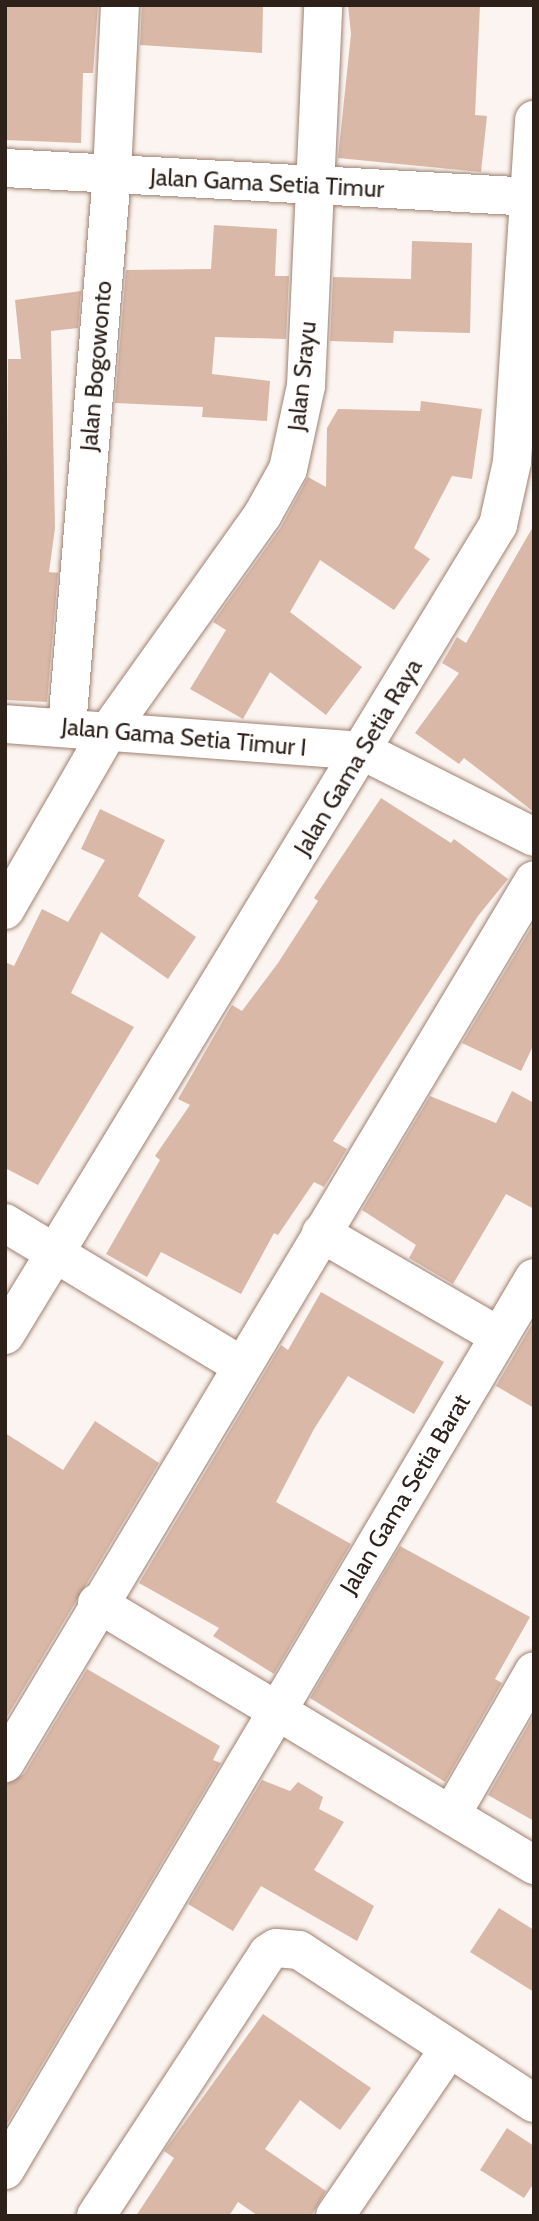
<!DOCTYPE html>
<style>
body{margin:0}
#map{position:relative;width:539px;height:2221px;overflow:hidden;background:#fbf4f0;font-family:Cabin,sans-serif}
div>[style]{position:absolute}
.building>*{inset:0;background:#d9b8a7}
.roads{filter:drop-shadow(0 0 2px #a08171) drop-shadow(0 0 2px #a08171)}
.minor>*{height:38px;margin:-19px;padding:0 19px;transform-origin:19px;border-radius:19px;background:#fff}
.tertiary>*{height:38px;margin:-19px;padding:0 19px;transform-origin:19px;border-radius:19px;background:#fff}
span{translate:-50% -50%;white-space:nowrap;text-align:center;line-height:1.15;-webkit-text-stroke:5px #fff;paint-order:stroke}
.street-label{font-size:24px;color:#2d211a}
.frame{position:absolute;inset:0;border:7px solid #2d211a;pointer-events:none}
</style>
<div id="map">
<div class="building">
<div style="clip-path:polygon(5px 5px,98px 5px,93px 73px,83px 73px,81px 143px,5px 140px)"></div>
<div style="clip-path:polygon(142px 5px,263px 5px,262px 53px,140px 45px)"></div>
<div style="clip-path:polygon(348px 5px,480px 5px,475px 115px,487px 116px,481px 172px,338px 158px,351px 34px)"></div>
<div style="clip-path:polygon(214px 225px,277px 229px,275px 276px,289px 276px,286px 339px,215px 337px,212px 374px,270px 381px,267px 421px,202px 417px,203px 407px,115px 403px,126px 270px,211px 269px)"></div>
<div style="clip-path:polygon(412px 241px,472px 243px,470px 333px,394px 331px,393px 343px,330px 341px,333px 277px,411px 279px)"></div>
<div style="clip-path:polygon(81px 291px,78px 328px,51px 331px,55px 528px,49px 572px,58px 573px,47px 702px,5px 700px,8px 359px,21px 359px,15px 300px)"></div>
<div style="clip-path:polygon(421px 401px,482px 409px,472px 479px,452px 476px,414px 548px,430px 559px,394px 610px,320px 560px,290px 612px,362px 667px,326px 715px,270px 672px,243px 719px,190px 689px,226px 630px,213px 622px,281px 527px,308px 477px,326px 487px,327px 428px,338px 409px,420px 411px)"></div>
<div style="clip-path:polygon(534px 525px,534px 812px,464px 758px,459px 764px,415px 733px,459px 673px,442px 663px,457px 637px,466px 643px)"></div>
<div style="clip-path:polygon(381px 798px,451px 843px,454px 839px,508px 879px,478px 916px,333px 1141px,347px 1149px,324px 1187px,314px 1182px,278px 1235px,274px 1233px,241px 1294px,161px 1252px,147px 1277px,106px 1254px,160px 1160px,155px 1156px,190px 1105px,178px 1099px,232px 1005px,242px 1011px,278px 963px,318px 901px,314px 898px)"></div>
<div style="clip-path:polygon(100px 809px,165px 840px,138px 896px,196px 937px,168px 979px,101px 932px,71px 993px,134px 1027px,38px 1185px,5px 1168px,5px 962px,14px 966px,42px 909px,68px 922px,105px 860px,81px 849px)"></div>
<div style="clip-path:polygon(534px 923px,534px 1044px,521px 1071px,462px 1043px)"></div>
<div style="clip-path:polygon(512px 1091px,534px 1103px,534px 1209px,506px 1194px,453px 1284px,409px 1258px,416px 1245px,362px 1210px,430px 1096px,496px 1123px)"></div>
<div style="clip-path:polygon(321px 1292px,444px 1362px,414px 1414px,348px 1376px,314px 1429px,276px 1502px,351px 1544px,274px 1674px,213px 1636px,219px 1628px,139px 1583px,281px 1345px,288px 1350px)"></div>
<div style="clip-path:polygon(534px 1321px,534px 1408px,496px 1386px)"></div>
<div style="clip-path:polygon(95px 1421px,159px 1463px,5px 1720px,5px 1433px,63px 1470px)"></div>
<div style="clip-path:polygon(400px 1546px,530px 1617px,495px 1679px,502px 1683px,445px 1782px,310px 1698px)"></div>
<div style="clip-path:polygon(87px 1669px,220px 1746px,213px 1760px,221px 1763px,5px 2127px,5px 1785px,24px 1774px)"></div>
<div style="clip-path:polygon(534px 1715px,534px 1821px,488px 1795px)"></div>
<div style="clip-path:polygon(262px 1780px,290px 1791px,298px 1782px,323px 1797px,319px 1809px,344px 1822px,314px 1870px,374px 1906px,357px 1941px,261px 1886px,233px 1931px,188px 1904px)"></div>
<div style="clip-path:polygon(499px 1908px,534px 1930px,534px 1992px,470px 1952px)"></div>
<div style="clip-path:polygon(263px 2014px,371px 2088px,340px 2130px,300px 2100px,265px 2149px,326px 2191px,311px 2216px,258px 2216px,238px 2202px,229px 2216px,136px 2216px,174px 2158px,164px 2151px)"></div>
<div style="clip-path:polygon(507px 2128px,534px 2146px,534px 2183px,524px 2198px,480px 2170px)"></div>
</div>
<div class="roads">
<div class="minor">
<div style="left:5px;top:168px;width:530px;rotate:3.14deg"></div>
<div style="left:5px;top:724px;width:359px;rotate:4.3deg"></div>
<div style="left:363px;top:751px;width:191px;rotate:26.7deg"></div>
<div style="left:67px;top:727px;width:555px;rotate:-85.35deg"></div>
<div style="left:112px;top:174px;width:169px;rotate:-87.3deg"></div>
<div style="left:5px;top:910px;width:204px;rotate:-60deg"></div>
<div style="left:107px;top:733px;width:269px;rotate:-54.5deg"></div>
<div style="left:263px;top:514px;width:51px;rotate:-60.9deg"></div>
<div style="left:288px;top:469px;width:85px;rotate:-77.8deg"></div>
<div style="left:306px;top:386px;width:381px;rotate:-87.4deg"></div>
<div style="left:5px;top:1223px;width:275px;rotate:31.1deg"></div>
<div style="left:321px;top:1233px;width:206px;rotate:30.1deg"></div>
<div style="left:97px;top:1603px;width:510px;rotate:30.94deg"></div>
<div style="left:5px;top:1763px;width:1029px;rotate:-59.07deg"></div>
<div style="left:451px;top:1815px;width:166px;rotate:-60deg"></div>
<div style="left:5px;top:2170px;width:1037px;rotate:-59.33deg"></div>
<div style="left:96px;top:2216px;width:314px;rotate:-56.8deg"></div>
<div style="left:268px;top:1953px;width:9px;rotate:-32deg"></div>
<div style="left:276px;top:1948px;width:23px;rotate:5deg"></div>
<div style="left:299px;top:1950px;width:280px;rotate:33.1deg"></div>
<div style="left:335px;top:2216px;width:202px;rotate:-55.7deg"></div>
</div>
<div class="tertiary">
<div style="left:5px;top:1335px;width:948px;rotate:-58.67deg"></div>
<div style="left:498px;top:525px;width:65px;rotate:-77.5deg"></div>
<div style="left:512px;top:462px;width:343px;rotate:-86.3deg"></div>
</div>
</div>
<div class="street-label">
<span style="left:267px;top:183px;rotate:3deg">Jalan Gama Setia Timur</span>
<span style="left:96px;top:366px;rotate:-85deg">Jalan Bogowonto</span>
<span style="left:302px;top:376px;rotate:-84deg">Jalan Srayu</span>
<span style="left:184px;top:737px;rotate:5deg">Jalan Gama Setia Timur I</span>
<span style="left:358px;top:757px;rotate:-59deg">Jalan Gama Setia Raya</span>
<span style="left:405px;top:1494px;rotate:-59deg">Jalan Gama Setia Barat</span>
</div>
<div class="frame"></div>
</div>
